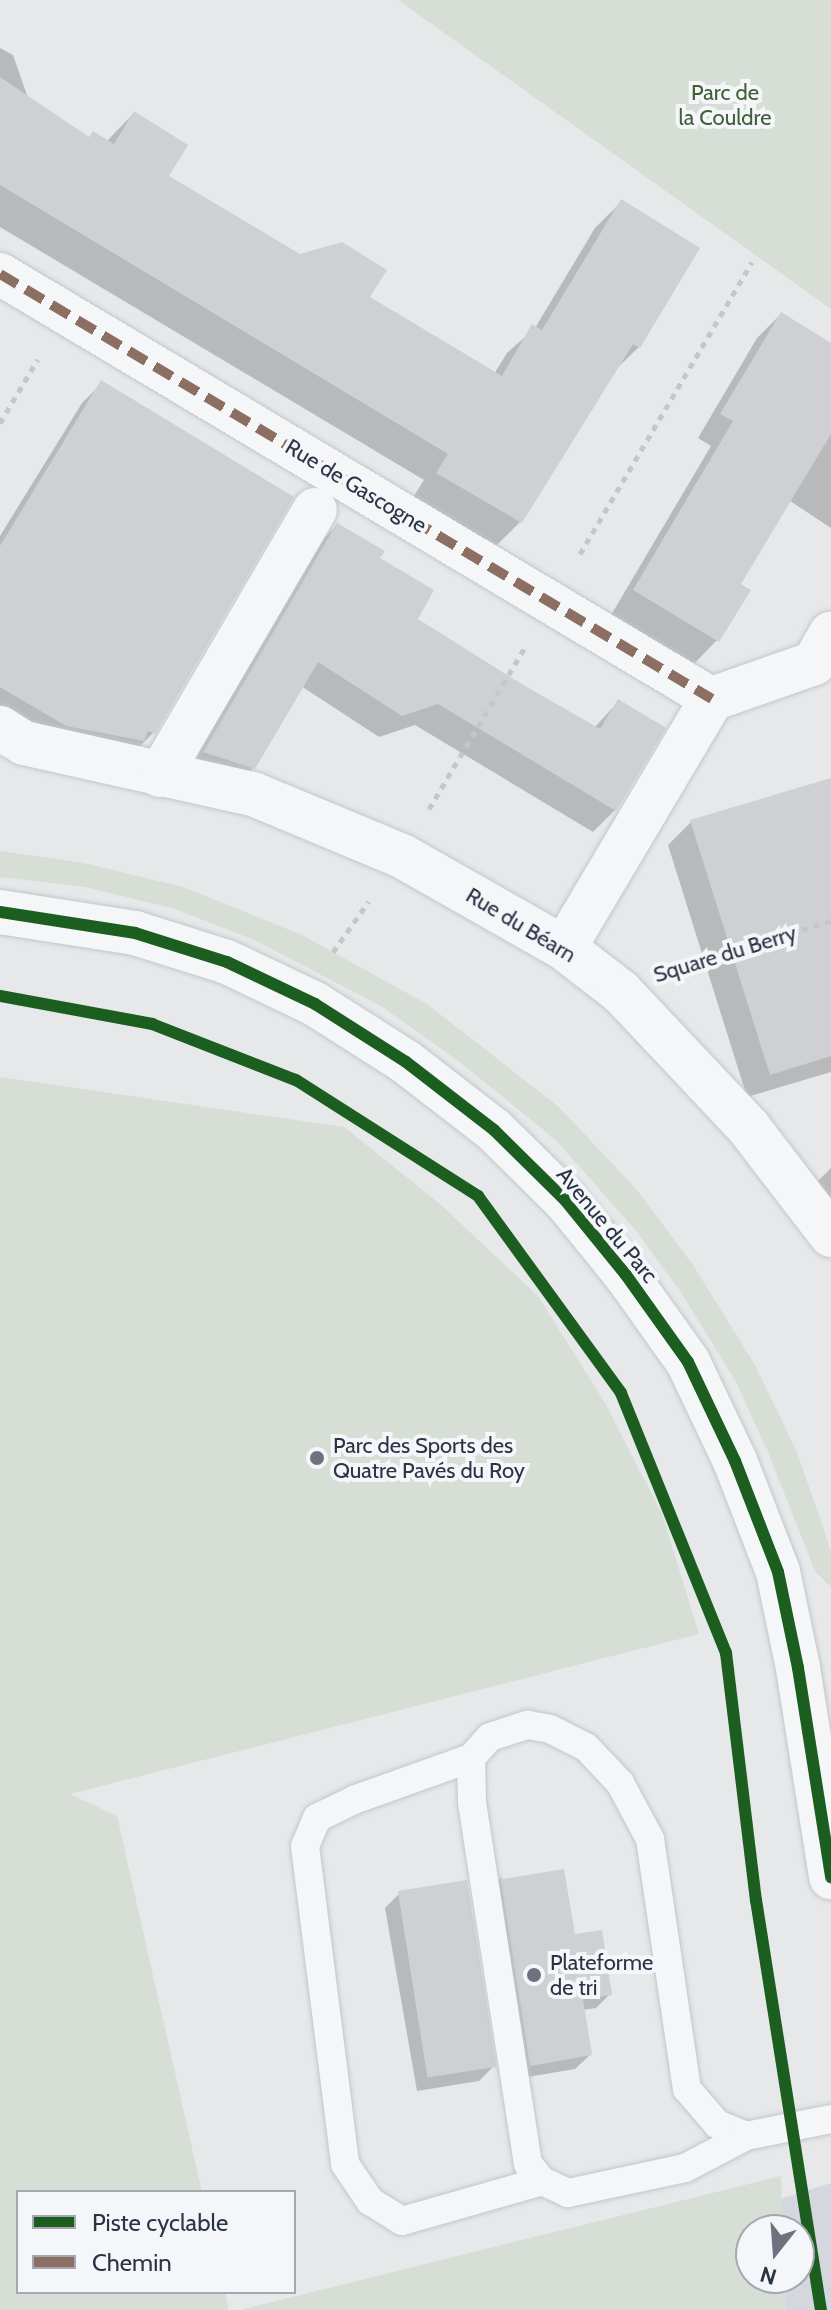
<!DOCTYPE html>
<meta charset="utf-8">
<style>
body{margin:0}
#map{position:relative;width:831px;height:2310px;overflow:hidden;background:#e6e8ea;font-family:Cabin,sans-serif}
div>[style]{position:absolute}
.built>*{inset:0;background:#d4d7dd}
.green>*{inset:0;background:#d6ded6}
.shadow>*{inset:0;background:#0003}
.building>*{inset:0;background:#ced0d3;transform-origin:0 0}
.path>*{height:5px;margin-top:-2.5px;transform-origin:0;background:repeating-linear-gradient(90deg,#c5c6ca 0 6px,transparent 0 12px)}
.roads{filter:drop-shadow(0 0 2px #c4c6c8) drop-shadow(0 0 2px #c4c6c8)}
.service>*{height:28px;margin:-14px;padding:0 14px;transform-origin:14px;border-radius:14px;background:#f5f6f7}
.pedestrian>*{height:42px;margin:-21px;padding:0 21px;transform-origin:21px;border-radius:21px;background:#f5f6f7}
.minor>*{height:44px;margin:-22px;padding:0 22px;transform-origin:22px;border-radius:22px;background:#f5f6f7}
.tertiary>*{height:44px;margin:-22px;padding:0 22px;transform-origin:22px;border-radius:22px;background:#f5f6f7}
.quiet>*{height:10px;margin-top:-5px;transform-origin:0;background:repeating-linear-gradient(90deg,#8d6e63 0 20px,transparent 0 30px)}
.cycleway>*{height:12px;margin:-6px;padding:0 6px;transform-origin:6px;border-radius:6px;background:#1b5e20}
.dots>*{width:22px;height:22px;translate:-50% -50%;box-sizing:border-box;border:4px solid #f4f6f9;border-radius:50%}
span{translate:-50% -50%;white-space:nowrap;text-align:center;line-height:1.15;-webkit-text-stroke:8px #f4f6f9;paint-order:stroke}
.park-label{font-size:22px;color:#3f6138}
.street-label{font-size:22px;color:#2b3445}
.poi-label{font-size:22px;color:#2b3445}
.left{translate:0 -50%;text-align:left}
.legend{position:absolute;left:16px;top:2190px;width:280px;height:104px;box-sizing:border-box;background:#f4f6f9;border:2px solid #a4a8b1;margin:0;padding:10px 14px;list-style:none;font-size:24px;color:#2b3445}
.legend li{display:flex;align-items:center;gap:16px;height:40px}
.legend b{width:40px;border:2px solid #a4a8b1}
.north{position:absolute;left:735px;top:2214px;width:80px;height:80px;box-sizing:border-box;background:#f4f6f9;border:2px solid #a4a8b1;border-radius:50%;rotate:197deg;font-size:22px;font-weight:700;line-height:32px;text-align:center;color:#2b3445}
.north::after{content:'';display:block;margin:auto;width:28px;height:36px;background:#6c737f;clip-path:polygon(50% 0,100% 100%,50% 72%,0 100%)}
</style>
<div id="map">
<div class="built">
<div style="clip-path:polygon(evenodd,831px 2183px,831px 2310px,427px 2310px,831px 2183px,751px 2230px,799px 2230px,799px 2278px,751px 2278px,751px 2230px)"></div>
</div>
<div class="green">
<div style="clip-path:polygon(398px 0,831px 0,831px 309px)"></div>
<div style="clip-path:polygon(0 851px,84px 863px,183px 887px,302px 935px,427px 1004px,559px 1107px,637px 1190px,693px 1265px,755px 1365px,796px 1450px,821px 1521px,831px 1552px,831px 1587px,815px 1571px,768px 1452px,736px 1382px,682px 1294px,637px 1232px,557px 1141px,461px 1063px,381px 1006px,308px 968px,254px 940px,175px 909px,85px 887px,0 877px)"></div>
<div style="clip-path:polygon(0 1077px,344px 1127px,440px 1204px,538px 1296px,605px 1403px,662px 1514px,699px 1634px,70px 1794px,117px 1816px,202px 2192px,18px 2192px,18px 2292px,225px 2292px,229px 2310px,0 2310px)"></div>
<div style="clip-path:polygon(781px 2176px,783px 2230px,751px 2230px,751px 2278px,785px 2278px,786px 2310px,240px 2310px)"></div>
</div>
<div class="shadow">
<div style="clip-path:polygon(0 48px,13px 55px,28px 98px,88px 138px,106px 142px,134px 113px,166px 177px,494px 374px,507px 353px,535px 328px,595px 228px,621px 202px,639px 347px,612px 373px,520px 522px,494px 548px,412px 499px,424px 480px,0 227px)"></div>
<div style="clip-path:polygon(781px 314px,831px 345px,831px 528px,790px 501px,739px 585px,717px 640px,694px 664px,611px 615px,711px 446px,698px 438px,757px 338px)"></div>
<div style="clip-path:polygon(102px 383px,154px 732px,133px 753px,0 732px,0 536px,82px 403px)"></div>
<div style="clip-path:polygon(337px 525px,378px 558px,415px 620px,594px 728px,618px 702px,615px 810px,593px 832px,415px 725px,379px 737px,301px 686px,253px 768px,231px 790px,182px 774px,315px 547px)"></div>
<div style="clip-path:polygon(831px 780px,831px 1072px,747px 1097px,668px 845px,691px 822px)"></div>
<div style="clip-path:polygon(831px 1168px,831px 1238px,814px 1185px)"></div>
<div style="clip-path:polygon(500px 1878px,573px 1937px,610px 1994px,596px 2008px,583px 2010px,590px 2055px,575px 2069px,516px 2079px,487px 1891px)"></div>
<div style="clip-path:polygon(399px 1894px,494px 2066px,479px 2081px,417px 2091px,385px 1908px)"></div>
</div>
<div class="building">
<div style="clip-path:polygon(0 77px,89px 137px,93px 131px,114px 144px,134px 111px,188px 145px,169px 176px,300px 254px,342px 242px,387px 270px,370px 297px,502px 376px,532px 324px,542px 330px,621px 199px,700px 248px,640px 348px,633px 344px,522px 523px,436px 473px,448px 454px,0 185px)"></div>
<div style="clip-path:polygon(781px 312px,831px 343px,831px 434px,741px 584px,751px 590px,719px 642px,633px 590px,733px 421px,720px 414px)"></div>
<div style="clip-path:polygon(101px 380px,294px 497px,155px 734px,148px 731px,144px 741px,66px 726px,0 687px,0 546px)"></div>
<div style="clip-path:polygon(337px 523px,385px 551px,380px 558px,434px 590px,418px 619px,520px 683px,600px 729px,618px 699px,666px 728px,616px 811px,438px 704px,402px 716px,318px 662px,255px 769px,203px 752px)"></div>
<div style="clip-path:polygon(831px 778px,831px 1056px,770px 1075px,690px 820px)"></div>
<div style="clip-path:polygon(564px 1869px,575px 1934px,602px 1930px,612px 1995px,583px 1999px,592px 2055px,530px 2066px,500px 1875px,503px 1879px)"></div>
<div style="left:467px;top:1880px;width:189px;height:70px;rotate:81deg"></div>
</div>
<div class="path">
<div style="left:0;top:423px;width:74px;rotate:-59.3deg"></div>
<div style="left:580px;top:554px;width:339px;rotate:-59.5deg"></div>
<div style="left:429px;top:809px;width:186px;rotate:-59.3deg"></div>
<div style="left:333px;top:952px;width:62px;rotate:-54.8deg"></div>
<div style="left:675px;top:966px;width:162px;rotate:-16.1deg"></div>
</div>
<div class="roads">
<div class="service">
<div style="left:528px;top:1725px;width:22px;rotate:10deg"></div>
<div style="left:550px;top:1729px;width:40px;rotate:26.6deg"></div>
<div style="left:586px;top:1747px;width:50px;rotate:46.6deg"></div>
<div style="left:620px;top:1783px;width:64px;rotate:61.8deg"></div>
<div style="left:650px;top:1839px;width:253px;rotate:81.6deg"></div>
<div style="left:687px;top:2089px;width:46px;rotate:49.4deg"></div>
<div style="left:717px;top:2124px;width:31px;rotate:22deg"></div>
<div style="left:746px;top:2136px;width:69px;rotate:152.3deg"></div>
<div style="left:685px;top:2168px;width:120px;rotate:167.9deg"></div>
<div style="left:568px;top:2193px;width:29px;rotate:-155deg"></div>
<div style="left:542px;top:2181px;width:22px;rotate:-129deg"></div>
<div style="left:528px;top:2164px;width:366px;rotate:-98.8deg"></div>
<div style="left:472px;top:1802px;width:44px;rotate:-91.3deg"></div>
<div style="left:471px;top:1758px;width:28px;rotate:-48deg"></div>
<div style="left:490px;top:1737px;width:40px;rotate:-18deg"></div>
<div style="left:471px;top:1758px;width:124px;rotate:160.3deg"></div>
<div style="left:354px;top:1800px;width:41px;rotate:154.1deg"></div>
<div style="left:317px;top:1818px;width:30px;rotate:113deg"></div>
<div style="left:305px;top:1846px;width:321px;rotate:82.8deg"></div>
<div style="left:345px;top:2164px;width:45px;rotate:56deg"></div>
<div style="left:370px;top:2201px;width:38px;rotate:32deg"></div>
<div style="left:402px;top:2221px;width:146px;rotate:-15.9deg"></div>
<div style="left:746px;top:2136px;width:87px;rotate:-11.3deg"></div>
</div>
<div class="pedestrian">
<div style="left:0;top:274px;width:829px;rotate:30.83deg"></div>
</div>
<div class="minor">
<div style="left:0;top:728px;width:28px;rotate:32deg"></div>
<div style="left:24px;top:743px;width:235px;rotate:12.6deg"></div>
<div style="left:253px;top:794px;width:161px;rotate:22.6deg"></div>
<div style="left:402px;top:856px;width:186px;rotate:29.6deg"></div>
<div style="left:564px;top:948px;width:72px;rotate:37.7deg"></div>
<div style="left:621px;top:992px;width:187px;rotate:46.7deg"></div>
<div style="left:749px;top:1128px;width:135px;rotate:52.5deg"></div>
<div style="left:160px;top:775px;width:307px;rotate:-59.7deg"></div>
<div style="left:564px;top:948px;width:290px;rotate:-59.3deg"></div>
<div style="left:712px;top:699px;width:108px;rotate:-19.4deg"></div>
<div style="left:814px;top:663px;width:34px;rotate:-60deg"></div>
</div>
<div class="tertiary">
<div style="left:0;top:912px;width:137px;rotate:8.8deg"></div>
<div style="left:135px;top:933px;width:96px;rotate:17.5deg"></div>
<div style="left:227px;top:962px;width:98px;rotate:25.5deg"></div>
<div style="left:315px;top:1004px;width:108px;rotate:32.5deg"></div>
<div style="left:406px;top:1062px;width:111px;rotate:37.7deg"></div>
<div style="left:494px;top:1130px;width:100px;rotate:44.6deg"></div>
<div style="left:565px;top:1200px;width:97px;rotate:50.9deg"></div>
<div style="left:626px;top:1275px;width:107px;rotate:54.5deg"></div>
<div style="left:688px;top:1362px;width:110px;rotate:64.6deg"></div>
<div style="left:735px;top:1461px;width:119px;rotate:68.8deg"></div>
<div style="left:778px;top:1572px;width:98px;rotate:78.2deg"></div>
<div style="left:798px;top:1668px;width:212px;rotate:81deg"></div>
</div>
</div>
<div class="quiet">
<div style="left:0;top:274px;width:829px;rotate:30.83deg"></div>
</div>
<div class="cycleway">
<div style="left:0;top:912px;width:137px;rotate:8.8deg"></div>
<div style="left:135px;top:933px;width:96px;rotate:17.5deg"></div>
<div style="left:227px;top:962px;width:98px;rotate:25.5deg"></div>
<div style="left:315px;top:1004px;width:108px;rotate:32.5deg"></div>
<div style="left:406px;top:1062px;width:111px;rotate:37.7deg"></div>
<div style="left:494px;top:1130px;width:100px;rotate:44.6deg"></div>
<div style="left:565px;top:1200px;width:97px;rotate:50.9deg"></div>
<div style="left:626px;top:1275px;width:107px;rotate:54.5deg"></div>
<div style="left:688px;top:1362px;width:110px;rotate:64.6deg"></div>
<div style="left:735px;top:1461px;width:119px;rotate:68.8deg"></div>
<div style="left:778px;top:1572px;width:98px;rotate:78.2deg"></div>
<div style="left:798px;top:1668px;width:212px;rotate:81deg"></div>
<div style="left:0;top:996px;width:155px;rotate:10.4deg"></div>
<div style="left:152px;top:1024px;width:155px;rotate:21.3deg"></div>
<div style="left:296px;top:1080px;width:216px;rotate:32.5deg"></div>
<div style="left:478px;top:1196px;width:243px;rotate:54deg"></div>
<div style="left:621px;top:1393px;width:280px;rotate:68deg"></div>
<div style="left:726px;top:1653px;width:249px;rotate:83.1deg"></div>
<div style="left:756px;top:1900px;width:415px;rotate:81deg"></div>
</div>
<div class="dots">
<div style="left:317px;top:1458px;background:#6c737f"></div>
<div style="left:534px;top:1975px;background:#6c737f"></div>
</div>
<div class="park-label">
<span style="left:725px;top:105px">Parc de<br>la Couldre</span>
</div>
<div class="street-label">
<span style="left:356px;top:486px;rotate:31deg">Rue de Gascogne</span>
<span style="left:521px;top:925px;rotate:31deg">Rue du Béarn</span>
<span style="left:725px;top:954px;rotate:-17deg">Square du Berry</span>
<span style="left:607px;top:1225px;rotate:50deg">Avenue du Parc</span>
</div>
<div class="poi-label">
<span class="left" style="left:333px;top:1458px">Parc des Sports des<br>Quatre Pavés du Roy</span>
<span class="left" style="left:550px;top:1975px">Plateforme<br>de tri</span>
</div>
<ul class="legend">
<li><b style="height:10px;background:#1b5e20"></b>Piste cyclable</li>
<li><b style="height:10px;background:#8d6e63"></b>Chemin</li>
</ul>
<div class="north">N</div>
</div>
